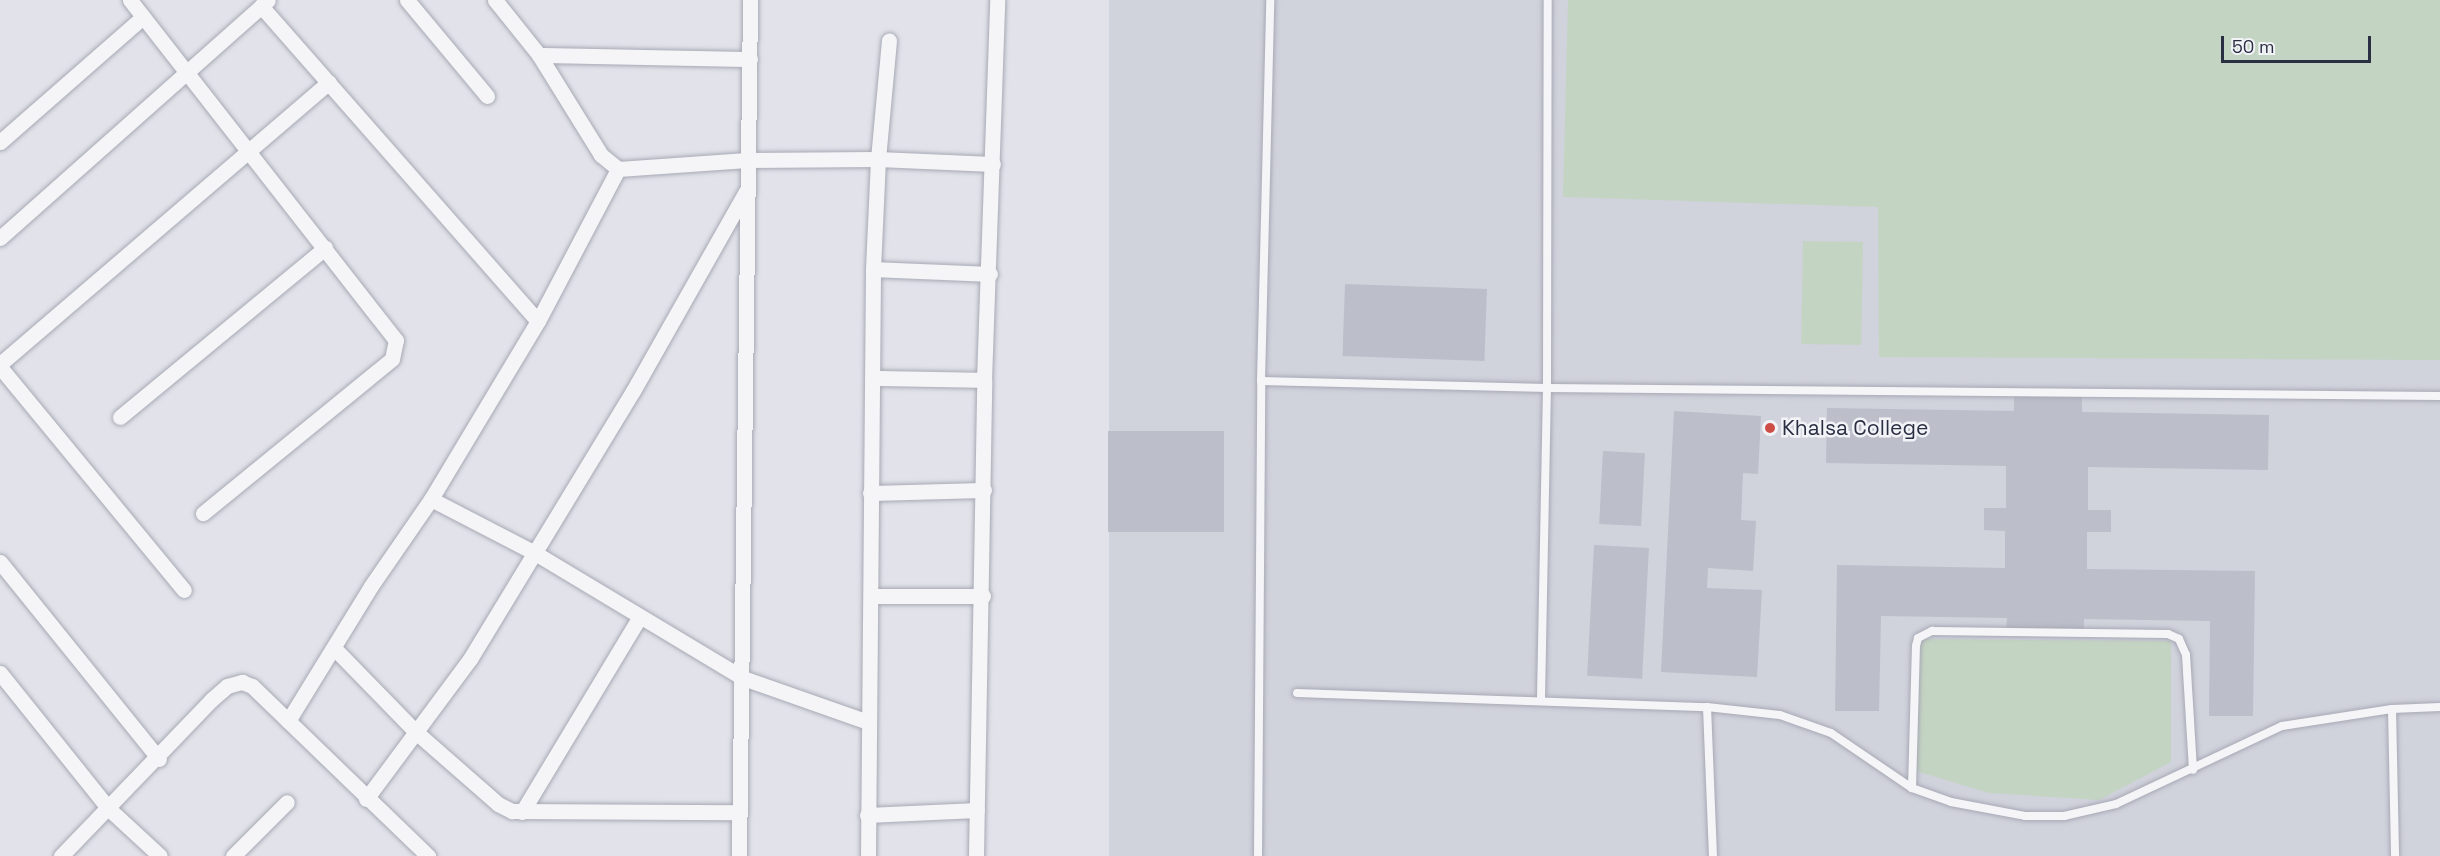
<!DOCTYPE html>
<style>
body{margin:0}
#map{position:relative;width:2440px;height:856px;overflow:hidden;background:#e2e3ea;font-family:"Space Grotesk",sans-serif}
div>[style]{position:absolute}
.built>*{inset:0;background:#d0d2dc;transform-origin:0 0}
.green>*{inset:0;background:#c4d4c3;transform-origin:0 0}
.building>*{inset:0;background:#bcbeca;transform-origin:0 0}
.roads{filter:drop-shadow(0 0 2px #a7a9b4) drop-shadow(0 0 2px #a7a9b4)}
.lane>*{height:8px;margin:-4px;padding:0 4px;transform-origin:4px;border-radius:4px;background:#f5f5f8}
.street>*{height:15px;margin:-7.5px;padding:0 7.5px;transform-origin:7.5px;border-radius:7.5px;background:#f5f5f8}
.dots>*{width:16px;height:16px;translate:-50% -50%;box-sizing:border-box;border:3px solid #f1f3f7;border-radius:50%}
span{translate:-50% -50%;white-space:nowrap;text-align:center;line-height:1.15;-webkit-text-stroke:5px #f1f3f7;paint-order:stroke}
.poi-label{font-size:21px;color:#2a2e42}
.left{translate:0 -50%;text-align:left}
.scale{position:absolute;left:2221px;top:36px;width:150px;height:27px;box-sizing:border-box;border:3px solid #2a2e42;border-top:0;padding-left:8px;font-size:18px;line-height:21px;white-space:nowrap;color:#2a2e42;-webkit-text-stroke:4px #f1f3f7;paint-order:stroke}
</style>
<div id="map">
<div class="built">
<div style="left:1109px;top:0;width:1331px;height:856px"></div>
</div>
<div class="green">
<div style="clip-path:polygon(1568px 0,2440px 0,2440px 360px,1879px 357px,1878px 207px,1563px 197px)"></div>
<div style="left:1803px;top:241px;width:60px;height:103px;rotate:1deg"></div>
<div style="clip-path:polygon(1920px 639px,2171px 641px,2171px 762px,2099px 800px,1989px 793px,1916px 771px)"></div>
</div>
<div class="building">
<div style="left:1345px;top:284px;width:142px;height:72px;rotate:2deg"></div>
<div style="clip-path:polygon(2014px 396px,2082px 397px,2082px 412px,2269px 415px,2268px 470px,2088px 467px,2088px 510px,2111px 510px,2111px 532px,2087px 532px,2087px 569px,2255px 571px,2253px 716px,2209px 716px,2210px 621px,2084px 619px,2084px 632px,2006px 631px,2007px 618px,1881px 616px,1879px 711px,1835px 711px,1837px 565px,2005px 568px,2005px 531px,1984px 530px,1984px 508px,2006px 508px,2006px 466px,1826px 463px,1827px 408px,2014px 411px)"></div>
<div style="clip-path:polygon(1674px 411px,1761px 416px,1758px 474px,1743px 473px,1741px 520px,1756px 521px,1753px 571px,1708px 568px,1707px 588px,1762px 590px,1757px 677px,1661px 672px)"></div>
<div style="left:1108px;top:431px;width:116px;height:101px"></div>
<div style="left:1603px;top:451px;width:42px;height:73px;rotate:3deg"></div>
<div style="left:1594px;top:545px;width:55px;height:131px;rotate:3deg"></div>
</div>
<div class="roads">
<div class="lane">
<div style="left:1261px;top:381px;width:286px;rotate:1.4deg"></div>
<div style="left:1547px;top:388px;width:893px;rotate:0.51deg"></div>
<div style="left:1297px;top:693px;width:410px;rotate:2deg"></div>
<div style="left:1707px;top:707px;width:73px;rotate:6.3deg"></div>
<div style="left:1780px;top:715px;width:54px;rotate:19.4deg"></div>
<div style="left:1831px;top:733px;width:98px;rotate:34.2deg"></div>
<div style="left:1912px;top:788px;width:41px;rotate:19.7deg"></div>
<div style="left:1951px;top:802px;width:75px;rotate:10.7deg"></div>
<div style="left:2025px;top:816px;width:39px"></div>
<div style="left:2064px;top:816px;width:53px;rotate:-13deg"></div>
<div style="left:2116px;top:804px;width:183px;rotate:-25.2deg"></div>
<div style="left:2282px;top:726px;width:111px;rotate:-8.8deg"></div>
<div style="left:2392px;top:709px;width:48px;rotate:-2.4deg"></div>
<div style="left:1541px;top:699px;width:311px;rotate:-88.9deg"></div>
<div style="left:1547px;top:388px;width:388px;rotate:-89.9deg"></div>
<div style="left:1707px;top:707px;width:149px;rotate:87.7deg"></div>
<div style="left:2392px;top:709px;width:147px;rotate:88.8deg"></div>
<div style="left:1912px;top:788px;width:142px;rotate:-88.4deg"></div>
<div style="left:1916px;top:646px;width:8px;rotate:-76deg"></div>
<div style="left:1918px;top:638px;width:16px;rotate:-27deg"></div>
<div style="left:1932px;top:631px;width:236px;rotate:0.7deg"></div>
<div style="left:2168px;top:634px;width:12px;rotate:24deg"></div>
<div style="left:2179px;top:639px;width:17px;rotate:66deg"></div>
<div style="left:2186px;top:655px;width:115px;rotate:86.5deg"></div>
<div style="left:1258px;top:856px;width:475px;rotate:-89.6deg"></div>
<div style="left:1261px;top:381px;width:381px;rotate:-88.6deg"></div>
</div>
<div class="street">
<div style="left:130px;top:0;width:432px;rotate:52deg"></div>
<div style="left:396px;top:340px;width:19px;rotate:102deg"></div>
<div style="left:392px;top:359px;width:244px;rotate:140.8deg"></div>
<div style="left:407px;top:0;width:125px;rotate:50.2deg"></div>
<div style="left:495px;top:0;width:70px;rotate:51.3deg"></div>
<div style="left:539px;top:55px;width:118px;rotate:58.2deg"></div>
<div style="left:601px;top:155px;width:22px;rotate:39deg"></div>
<div style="left:618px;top:169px;width:129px;rotate:-4deg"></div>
<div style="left:747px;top:160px;width:131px;rotate:-0.4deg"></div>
<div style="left:878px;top:159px;width:115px;rotate:2.5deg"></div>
<div style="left:261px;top:6px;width:419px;rotate:48.7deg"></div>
<div style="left:539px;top:55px;width:211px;rotate:1.1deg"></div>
<div style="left:0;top:142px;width:190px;rotate:-41.2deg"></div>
<div style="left:0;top:238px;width:358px;rotate:-41.6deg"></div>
<div style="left:873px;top:269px;width:117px;rotate:2.4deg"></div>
<div style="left:0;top:364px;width:433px;rotate:-40.6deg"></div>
<div style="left:0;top:367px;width:289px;rotate:50.5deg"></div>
<div style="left:872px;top:378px;width:112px;rotate:1deg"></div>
<div style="left:120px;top:417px;width:266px;rotate:-39.5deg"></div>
<div style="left:870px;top:493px;width:114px;rotate:-1.5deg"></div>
<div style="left:431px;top:499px;width:117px;rotate:27.4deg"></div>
<div style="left:535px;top:553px;width:243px;rotate:31deg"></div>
<div style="left:743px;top:678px;width:133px;rotate:19.4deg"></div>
<div style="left:0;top:562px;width:253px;rotate:51.1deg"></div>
<div style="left:871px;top:596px;width:112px"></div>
<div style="left:334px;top:648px;width:119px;rotate:45.7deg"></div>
<div style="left:417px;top:733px;width:108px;rotate:41.2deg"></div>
<div style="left:498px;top:804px;width:16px;rotate:27deg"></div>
<div style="left:512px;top:811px;width:227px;rotate:0.3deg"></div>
<div style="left:0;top:673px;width:174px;rotate:51.3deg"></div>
<div style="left:109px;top:809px;width:69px;rotate:42.7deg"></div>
<div style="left:288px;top:721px;width:158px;rotate:-58.4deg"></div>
<div style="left:371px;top:586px;width:106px;rotate:-55.4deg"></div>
<div style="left:431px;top:499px;width:208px;rotate:-59deg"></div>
<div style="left:538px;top:321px;width:172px;rotate:-62.2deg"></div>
<div style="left:366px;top:799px;width:174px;rotate:-53.4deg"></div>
<div style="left:470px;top:659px;width:314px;rotate:-58.7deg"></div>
<div style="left:633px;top:391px;width:230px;rotate:-60.5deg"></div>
<div style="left:522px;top:812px;width:227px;rotate:-58.9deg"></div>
<div style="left:867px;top:815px;width:110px;rotate:-2.6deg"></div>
<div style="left:61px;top:856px;width:216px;rotate:-46.1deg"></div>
<div style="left:211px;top:700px;width:21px;rotate:-41deg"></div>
<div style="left:227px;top:686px;width:16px;rotate:-15deg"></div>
<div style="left:242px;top:682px;width:11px;rotate:22deg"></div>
<div style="left:252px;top:686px;width:245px;rotate:44deg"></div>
<div style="left:233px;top:856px;width:76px;rotate:-45deg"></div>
<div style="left:739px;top:856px;width:856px;rotate:-89.26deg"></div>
<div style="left:868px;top:856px;width:587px;rotate:-89.51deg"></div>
<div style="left:873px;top:269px;width:110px;rotate:-87.4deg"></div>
<div style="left:878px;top:159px;width:119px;rotate:-84.7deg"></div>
<div style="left:976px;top:856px;width:476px;rotate:-89deg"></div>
<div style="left:984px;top:380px;width:380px;rotate:-88deg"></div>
</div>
</div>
<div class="dots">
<div style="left:1770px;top:428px;background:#ce4e47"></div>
</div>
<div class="poi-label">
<span class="left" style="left:1782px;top:428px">Khalsa College</span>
</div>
<div class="scale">50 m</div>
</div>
